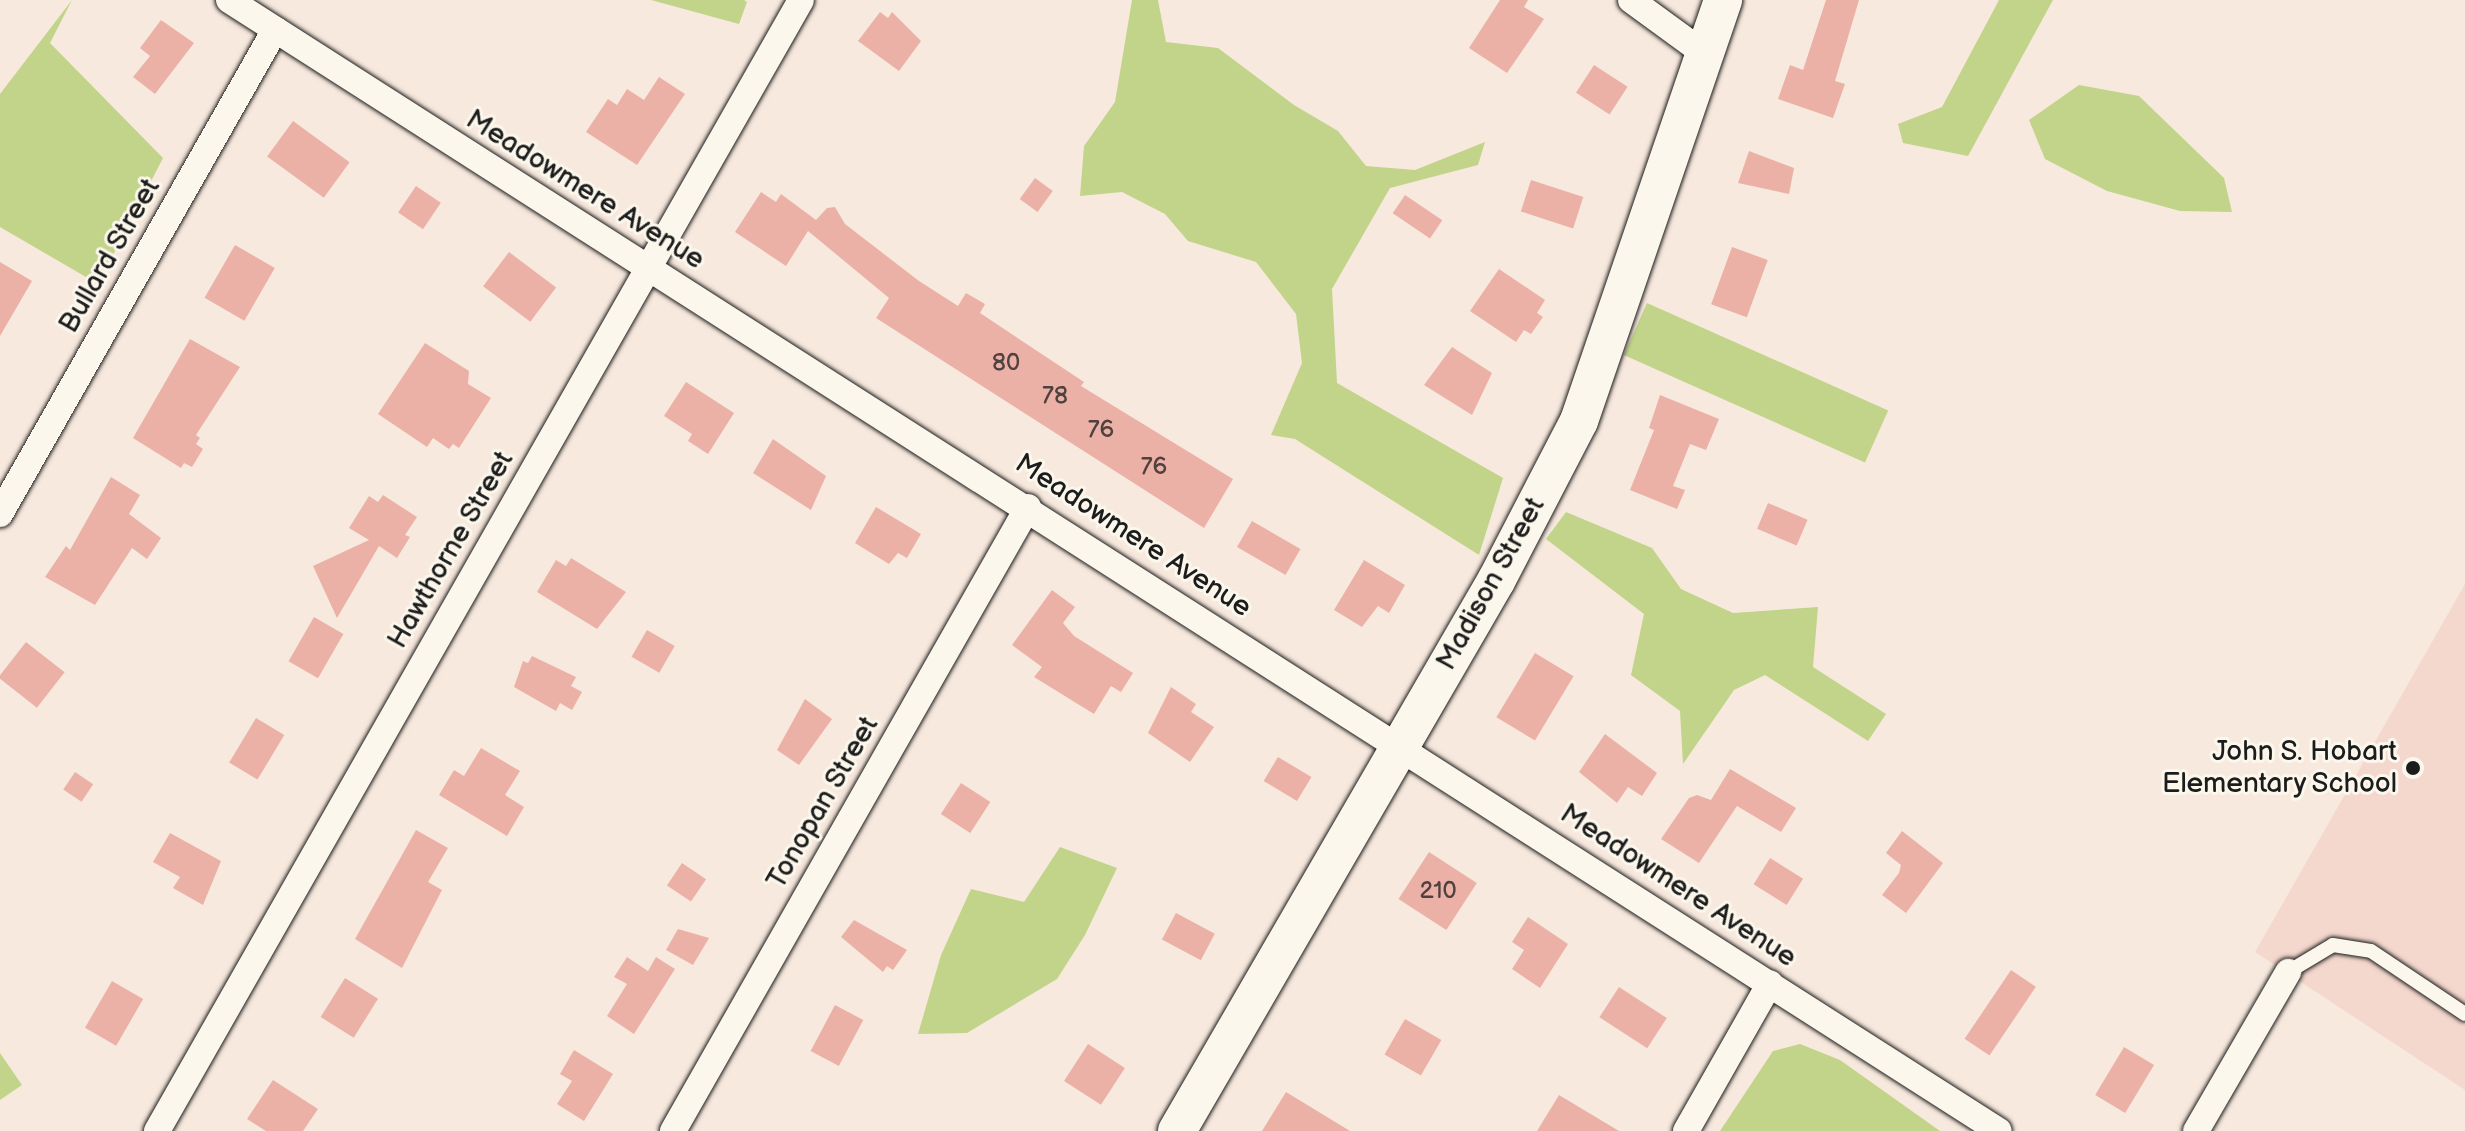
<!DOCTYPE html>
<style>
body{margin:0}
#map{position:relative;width:2465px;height:1131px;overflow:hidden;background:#f8e9de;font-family:"Balsamiq Sans",sans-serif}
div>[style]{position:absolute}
.built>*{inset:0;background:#f4d8ce}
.green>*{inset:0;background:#c1d489;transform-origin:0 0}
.building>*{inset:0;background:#ebb1a7;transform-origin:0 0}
.roads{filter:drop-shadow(0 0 2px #1c1c1c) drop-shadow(0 0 2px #1c1c1c)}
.lane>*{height:14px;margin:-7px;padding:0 7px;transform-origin:7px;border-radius:7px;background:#fbf7ec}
.street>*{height:26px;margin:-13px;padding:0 13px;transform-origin:13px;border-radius:13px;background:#fbf7ec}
.secondary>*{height:38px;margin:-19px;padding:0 19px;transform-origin:19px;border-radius:19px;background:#fbf7ec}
.dots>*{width:22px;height:22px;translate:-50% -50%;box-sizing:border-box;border:4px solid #fbf7ec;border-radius:50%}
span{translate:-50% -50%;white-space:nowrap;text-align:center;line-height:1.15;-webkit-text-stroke:6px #fbf7ec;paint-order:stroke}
.number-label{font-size:24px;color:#50413f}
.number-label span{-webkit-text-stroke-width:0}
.street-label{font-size:28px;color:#1c1c1c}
.poi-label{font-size:28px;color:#1c1c1c}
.right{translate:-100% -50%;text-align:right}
</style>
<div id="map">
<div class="built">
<div style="clip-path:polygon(2465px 584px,2465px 1090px,2255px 952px)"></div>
</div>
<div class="green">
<div style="clip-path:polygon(72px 0,50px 43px,163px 158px,98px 284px,0 227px,0 94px)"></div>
<div style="clip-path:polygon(651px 0,744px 0,747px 2px,739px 24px)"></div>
<div style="clip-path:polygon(1132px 0,1158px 0,1166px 42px,1218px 48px,1294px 105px,1338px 131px,1366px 166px,1415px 170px,1485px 142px,1478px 165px,1390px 188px,1332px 289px,1337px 383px,1503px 478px,1479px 555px,1295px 439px,1271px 435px,1302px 363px,1296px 314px,1256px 262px,1188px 241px,1165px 214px,1122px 192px,1080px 196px,1084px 146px,1115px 102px)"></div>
<div style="clip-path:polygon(1999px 0,2053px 0,1968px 156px,1903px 143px,1898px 124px,1942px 107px)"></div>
<div style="clip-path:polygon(2079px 85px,2139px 96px,2224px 178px,2232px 212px,2180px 211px,2107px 191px,2045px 159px,2029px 120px)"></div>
<div style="left:1647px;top:303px;width:264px;height:57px;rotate:24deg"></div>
<div style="clip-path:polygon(1566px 512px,1652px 548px,1681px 589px,1733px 613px,1818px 607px,1813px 667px,1886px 714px,1868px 741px,1765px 675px,1734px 690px,1683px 764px,1680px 711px,1631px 675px,1644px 614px,1546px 539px)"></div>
<div style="clip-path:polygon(1060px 847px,1117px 868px,1085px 935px,1057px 979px,967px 1033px,918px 1034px,941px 955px,971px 889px,1024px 902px)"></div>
<div style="clip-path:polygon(1800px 1044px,1840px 1060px,1940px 1131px,1720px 1131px,1773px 1051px)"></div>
<div style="clip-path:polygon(0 1053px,22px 1085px,0 1100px)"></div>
</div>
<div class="building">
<div style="clip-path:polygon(1500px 0,1528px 0,1524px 7px,1544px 19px,1507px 73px,1469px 48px)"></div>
<div style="clip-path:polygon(1826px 0,1859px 0,1835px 81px,1845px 84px,1833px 118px,1778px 99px,1790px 65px,1803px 70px)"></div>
<div style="clip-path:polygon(880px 12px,888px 18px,892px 12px,921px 41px,899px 71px,858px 41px)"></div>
<div style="clip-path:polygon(161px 20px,194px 43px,155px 94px,133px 77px,150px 56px,140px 48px)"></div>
<div style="left:1594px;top:65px;width:40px;height:33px;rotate:33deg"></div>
<div style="clip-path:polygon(659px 77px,685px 94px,637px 165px,586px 132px,608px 99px,617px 105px,627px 89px,644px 100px)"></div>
<div style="left:293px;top:121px;width:70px;height:44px;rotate:36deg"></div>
<div style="clip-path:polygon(1749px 151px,1794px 168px,1789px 194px,1738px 183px)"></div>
<div style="left:1035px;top:178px;width:22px;height:26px;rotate:36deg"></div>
<div style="left:1531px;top:180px;width:55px;height:33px;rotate:18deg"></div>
<div style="left:416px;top:186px;width:30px;height:32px;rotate:34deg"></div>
<div style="clip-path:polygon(761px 192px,776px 202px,781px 194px,816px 220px,827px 208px,835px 207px,845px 224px,919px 281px,958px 306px,966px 293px,985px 304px,980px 313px,1084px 382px,1081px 386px,1233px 479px,1204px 528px,876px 318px,889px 298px,808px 231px,786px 266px,735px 232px)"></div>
<div style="left:1405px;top:195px;width:45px;height:22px;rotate:34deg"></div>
<div style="left:235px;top:245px;width:46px;height:61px;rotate:30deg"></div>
<div style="left:1732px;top:247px;width:38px;height:61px;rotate:20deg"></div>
<div style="left:509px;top:252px;width:59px;height:43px;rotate:37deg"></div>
<div style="clip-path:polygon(0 262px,32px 281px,0 336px)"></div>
<div style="clip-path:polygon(1499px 269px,1545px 300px,1537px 313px,1543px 317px,1531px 334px,1524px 330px,1516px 342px,1470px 311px)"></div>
<div style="clip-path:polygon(190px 339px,240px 367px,196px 435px,200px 438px,196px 444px,203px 449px,192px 467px,184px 463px,181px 468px,133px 438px)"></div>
<div style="clip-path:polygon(425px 343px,469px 371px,468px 384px,491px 398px,459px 448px,453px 444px,449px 449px,433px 438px,427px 447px,378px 414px)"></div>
<div style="clip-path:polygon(1452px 347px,1492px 373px,1472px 415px,1424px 385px)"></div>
<div style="clip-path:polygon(686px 382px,734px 413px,708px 454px,688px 441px,692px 434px,664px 416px)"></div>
<div style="clip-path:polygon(1660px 395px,1719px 419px,1706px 450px,1690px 444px,1673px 486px,1685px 490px,1677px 509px,1630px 490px,1654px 430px,1649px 428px)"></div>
<div style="clip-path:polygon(773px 439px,826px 476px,811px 510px,753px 473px)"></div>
<div style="clip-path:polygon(111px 477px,140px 495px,129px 514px,161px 538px,147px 559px,132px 548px,95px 605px,45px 577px,66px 546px,70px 550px)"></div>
<div style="clip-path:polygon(383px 495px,417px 517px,405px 535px,410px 537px,397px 558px,379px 546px,337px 618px,313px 566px,369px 540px,349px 528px,369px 496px,378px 502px)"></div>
<div style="left:1768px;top:503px;width:43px;height:28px;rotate:23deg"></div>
<div style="clip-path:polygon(876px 507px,921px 534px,907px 558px,898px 553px,889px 564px,855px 543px)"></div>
<div style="left:1252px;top:521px;width:56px;height:30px;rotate:30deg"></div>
<div style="clip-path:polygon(571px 558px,626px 592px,597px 629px,537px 592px,556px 560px,566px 566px)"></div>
<div style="clip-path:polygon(1364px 560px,1405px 585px,1389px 613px,1378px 606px,1362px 627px,1334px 610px)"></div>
<div style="clip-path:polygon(1052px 590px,1075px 607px,1063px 623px,1074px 636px,1133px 673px,1121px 692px,1111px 686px,1094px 714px,1034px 677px,1042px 667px,1012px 645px)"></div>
<div style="left:314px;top:617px;width:34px;height:51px;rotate:30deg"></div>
<div style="left:647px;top:630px;width:32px;height:31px;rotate:30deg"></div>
<div style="left:26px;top:642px;width:49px;height:45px;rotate:38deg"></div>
<div style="left:1535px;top:653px;width:45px;height:75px;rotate:31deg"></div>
<div style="clip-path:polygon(532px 656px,576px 677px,571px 686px,582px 692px,572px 710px,560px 703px,556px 711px,514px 687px,523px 661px,528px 663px)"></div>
<div style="clip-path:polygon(1171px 687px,1196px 704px,1191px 712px,1214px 727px,1190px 762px,1148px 733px)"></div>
<div style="clip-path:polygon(805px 699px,832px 719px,799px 765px,777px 750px)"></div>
<div style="left:256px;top:718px;width:33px;height:52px;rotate:31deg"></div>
<div style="clip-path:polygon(1605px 734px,1657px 773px,1642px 796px,1628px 787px,1617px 803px,1579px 772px)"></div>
<div style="clip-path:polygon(481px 748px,520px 771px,505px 795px,524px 807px,507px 836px,439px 795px,454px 770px,464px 776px)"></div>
<div style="left:1278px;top:757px;width:39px;height:28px;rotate:31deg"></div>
<div style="clip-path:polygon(1730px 769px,1796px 808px,1781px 832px,1737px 806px,1699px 863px,1661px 839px,1689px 798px,1697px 795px,1711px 800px)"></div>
<div style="left:75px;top:772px;width:22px;height:21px;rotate:34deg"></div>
<div style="left:961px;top:783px;width:35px;height:37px;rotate:33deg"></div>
<div style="clip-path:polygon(416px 830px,448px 848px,428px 882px,442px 890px,402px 968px,355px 939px)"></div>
<div style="clip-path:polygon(1902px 831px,1943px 863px,1906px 913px,1882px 895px,1899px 873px,1901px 865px,1886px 853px)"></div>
<div style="clip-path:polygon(170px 833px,221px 861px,203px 905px,173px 888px,180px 877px,153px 862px)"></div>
<div style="left:1429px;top:852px;width:57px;height:56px;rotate:33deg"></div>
<div style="left:1770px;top:858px;width:39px;height:31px;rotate:32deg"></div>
<div style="left:682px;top:863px;width:29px;height:27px;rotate:34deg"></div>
<div style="left:1176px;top:913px;width:44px;height:30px;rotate:28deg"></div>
<div style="clip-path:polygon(1528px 917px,1568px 944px,1540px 988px,1512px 969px,1524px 950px,1512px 942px)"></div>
<div style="clip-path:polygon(854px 920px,907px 950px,893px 970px,887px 966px,883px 972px,841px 937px)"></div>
<div style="clip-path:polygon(678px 929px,709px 938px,693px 965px,666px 950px)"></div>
<div style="clip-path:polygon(627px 957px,648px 971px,656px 957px,675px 969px,634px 1034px,607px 1016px,627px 984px,614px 977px)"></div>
<div style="left:2011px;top:970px;width:30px;height:83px;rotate:34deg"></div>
<div style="left:345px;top:978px;width:39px;height:46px;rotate:32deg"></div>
<div style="left:112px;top:981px;width:36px;height:54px;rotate:30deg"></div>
<div style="left:1619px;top:987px;width:57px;height:36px;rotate:33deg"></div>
<div style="left:835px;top:1005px;width:32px;height:52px;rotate:28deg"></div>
<div style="left:1405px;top:1019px;width:42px;height:41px;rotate:30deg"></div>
<div style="left:1088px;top:1044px;width:44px;height:44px;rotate:33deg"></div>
<div style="left:2124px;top:1047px;width:35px;height:56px;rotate:31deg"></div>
<div style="clip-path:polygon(574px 1050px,613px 1074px,584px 1121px,557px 1104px,572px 1081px,560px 1074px)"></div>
<div style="clip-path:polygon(273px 1080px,318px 1109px,303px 1131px,266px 1131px,247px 1119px)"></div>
<div style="clip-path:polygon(1286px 1092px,1350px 1131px,1262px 1131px)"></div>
<div style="clip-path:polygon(1559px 1095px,1619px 1131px,1537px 1131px)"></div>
</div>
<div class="roads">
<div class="lane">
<div style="left:2288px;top:972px;width:52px;rotate:-31deg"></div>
<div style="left:2333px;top:945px;width:38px;rotate:9deg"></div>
<div style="left:2371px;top:951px;width:113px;rotate:33.8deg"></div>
</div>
<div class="street">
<div style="left:229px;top:0;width:2100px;rotate:32.58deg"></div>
<div style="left:1631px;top:0;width:92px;rotate:36.1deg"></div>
<div style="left:0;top:514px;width:557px;rotate:-60.4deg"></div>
<div style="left:157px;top:1131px;width:1301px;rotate:-60.34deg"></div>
<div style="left:673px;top:1131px;width:718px;rotate:-60.36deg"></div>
<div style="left:1686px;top:1131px;width:170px;rotate:-60.4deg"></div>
<div style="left:2196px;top:1131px;width:184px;rotate:-59.9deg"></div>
</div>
<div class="secondary">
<div style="left:1177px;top:1131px;width:636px;rotate:-59.89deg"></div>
<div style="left:1496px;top:581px;width:180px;rotate:-62.6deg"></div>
<div style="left:1579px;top:421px;width:445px;rotate:-71.1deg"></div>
</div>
</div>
<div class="dots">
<div style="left:2413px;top:768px;background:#1c1c1c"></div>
</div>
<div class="number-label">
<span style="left:1006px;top:363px">80</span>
<span style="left:1055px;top:396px">78</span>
<span style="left:1101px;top:430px">76</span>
<span style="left:1154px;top:467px">76</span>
<span style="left:1438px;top:891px">210</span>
</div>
<div class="street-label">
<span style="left:585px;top:190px;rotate:32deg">Meadowmere Avenue</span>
<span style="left:110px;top:256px;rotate:-60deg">Bullard Street</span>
<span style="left:1133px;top:536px;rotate:33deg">Meadowmere Avenue</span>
<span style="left:451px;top:550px;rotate:-60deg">Hawthorne Street</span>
<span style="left:1491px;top:584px;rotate:-61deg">Madison Street</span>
<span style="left:823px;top:803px;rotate:-60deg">Tonopan Street</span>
<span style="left:1678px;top:886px;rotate:33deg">Meadowmere Avenue</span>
</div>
<div class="poi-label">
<span class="right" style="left:2397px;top:768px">John S. Hobart<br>Elementary School</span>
</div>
</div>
